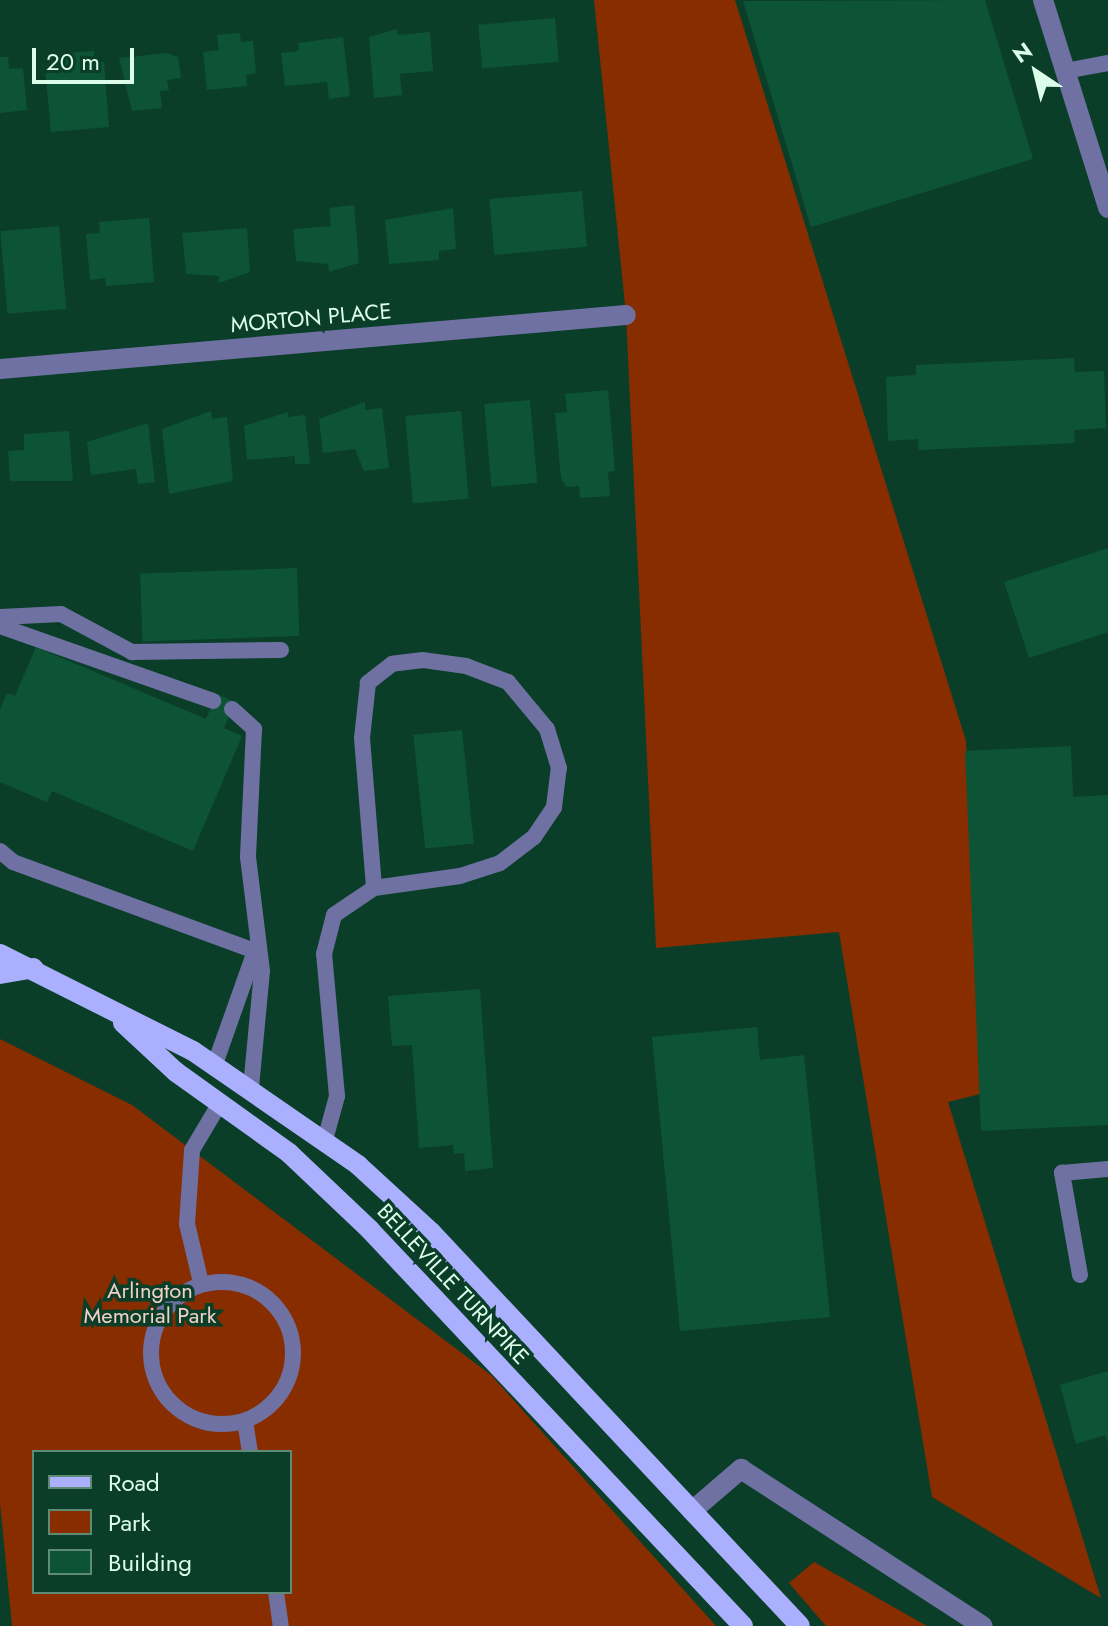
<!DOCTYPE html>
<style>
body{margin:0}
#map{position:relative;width:1108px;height:1626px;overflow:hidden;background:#0a3e28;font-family:Jost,sans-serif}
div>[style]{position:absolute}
.green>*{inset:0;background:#882d00}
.building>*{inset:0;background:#0d5437;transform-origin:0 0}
.lane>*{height:16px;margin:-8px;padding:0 8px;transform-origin:8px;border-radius:8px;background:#6e71a2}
.lane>.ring{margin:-8px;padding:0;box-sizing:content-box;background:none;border:16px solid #6e71a2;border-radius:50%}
.street>*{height:20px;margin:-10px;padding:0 10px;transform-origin:10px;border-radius:10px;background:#6e71a2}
.primary>*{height:20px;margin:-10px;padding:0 10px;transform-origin:10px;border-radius:10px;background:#aaaffe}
span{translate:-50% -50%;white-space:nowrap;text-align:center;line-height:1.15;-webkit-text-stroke:7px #0a3e28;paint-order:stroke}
.street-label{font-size:22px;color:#ddfdeb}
.park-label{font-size:22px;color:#f1d1c6}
.legend{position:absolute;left:32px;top:1450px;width:260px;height:144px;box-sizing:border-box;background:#0a3e28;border:2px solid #5e8a76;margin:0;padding:10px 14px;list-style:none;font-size:24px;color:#ddfdeb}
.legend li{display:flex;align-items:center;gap:16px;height:40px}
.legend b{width:40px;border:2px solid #5e8a76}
.north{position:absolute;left:996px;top:32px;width:80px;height:80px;-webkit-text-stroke:6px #0a3e28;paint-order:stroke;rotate:325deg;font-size:22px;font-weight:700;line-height:32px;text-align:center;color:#ddfdeb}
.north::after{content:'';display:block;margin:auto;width:28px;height:36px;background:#ddfdeb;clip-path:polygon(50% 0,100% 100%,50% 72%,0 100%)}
.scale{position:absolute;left:32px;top:48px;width:102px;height:36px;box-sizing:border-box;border:4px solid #ddfdeb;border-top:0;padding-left:10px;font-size:24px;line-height:28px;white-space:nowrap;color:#ddfdeb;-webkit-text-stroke:6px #0a3e28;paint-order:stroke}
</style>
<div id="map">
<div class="green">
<div style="clip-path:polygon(594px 0,735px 0,966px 741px,980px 1094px,948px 1102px,1101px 1598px,932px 1497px,839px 932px,656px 948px,626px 315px)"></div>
<div style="clip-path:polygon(evenodd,0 1039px,132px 1105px,491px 1375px,716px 1626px,12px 1626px,0 1503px,0 1039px,34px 1452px,290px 1452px,290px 1592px,34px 1592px,34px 1452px)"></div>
<div style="clip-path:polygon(814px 1562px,927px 1626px,826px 1626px,789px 1583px)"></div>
</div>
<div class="building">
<div style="clip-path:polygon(985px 0,1033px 159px,811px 227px,743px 1px)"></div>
<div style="left:555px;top:18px;width:44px;height:77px;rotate:85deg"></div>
<div style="clip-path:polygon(397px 29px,397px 35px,430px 32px,433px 71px,400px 74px,402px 95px,374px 98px,369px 37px)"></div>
<div style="clip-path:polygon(240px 33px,241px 42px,253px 41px,256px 73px,246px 75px,247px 86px,207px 90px,203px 52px,219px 50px,217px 35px)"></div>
<div style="clip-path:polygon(343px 37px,350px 96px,329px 99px,327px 82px,285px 86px,281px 53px,299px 51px,298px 43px)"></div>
<div style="clip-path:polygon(94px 51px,94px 62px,104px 62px,109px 127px,51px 132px,45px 69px,66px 63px,65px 53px)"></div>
<div style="clip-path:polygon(167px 53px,178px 57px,181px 78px,167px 80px,169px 90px,160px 91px,162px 108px,132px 111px,119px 58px)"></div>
<div style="clip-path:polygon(0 57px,8px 57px,9px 69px,23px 68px,27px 110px,0 113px)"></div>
<div style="left:582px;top:191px;width:56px;height:93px;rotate:85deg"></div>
<div style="clip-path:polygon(354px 205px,359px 263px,329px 272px,328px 264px,296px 261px,293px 229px,331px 226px,329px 208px)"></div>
<div style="clip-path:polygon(453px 208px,456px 249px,439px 251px,439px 260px,389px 264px,385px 220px)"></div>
<div style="clip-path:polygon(149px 218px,154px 282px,106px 286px,105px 278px,90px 280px,86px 234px,100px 233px,99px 222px)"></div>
<div style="left:59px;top:226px;width:83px;height:59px;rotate:85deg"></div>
<div style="clip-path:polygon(247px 228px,250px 272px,219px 283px,219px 276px,186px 274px,182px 233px)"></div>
<div style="clip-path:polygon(1074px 358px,1075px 372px,1104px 371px,1106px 428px,1074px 430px,1075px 443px,919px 450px,918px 439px,888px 441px,886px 377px,916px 375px,916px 365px)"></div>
<div style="clip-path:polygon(608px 390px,615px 471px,608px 472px,610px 496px,580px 498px,579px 486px,566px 487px,561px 478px,555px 413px,567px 412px,565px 394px)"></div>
<div style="left:530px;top:400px;width:83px;height:46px;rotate:85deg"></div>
<div style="clip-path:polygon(365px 402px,365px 410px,382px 408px,389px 468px,364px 471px,355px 449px,323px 453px,319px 419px)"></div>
<div style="clip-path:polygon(211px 411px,212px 419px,227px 417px,233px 481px,169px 494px,162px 429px)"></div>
<div style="left:461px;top:411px;width:88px;height:56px;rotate:85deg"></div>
<div style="clip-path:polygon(288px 412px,288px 417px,305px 415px,310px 464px,295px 464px,295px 456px,247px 460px,244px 426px)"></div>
<div style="clip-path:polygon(148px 423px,155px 482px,138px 484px,136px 469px,91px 475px,87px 442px)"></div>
<div style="clip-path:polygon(69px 431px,73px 481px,10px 481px,8px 451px,24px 450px,24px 434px)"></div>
<div style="clip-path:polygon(1108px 548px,1108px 632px,1029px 658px,1004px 582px)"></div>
<div style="left:297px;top:568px;width:68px;height:157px;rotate:88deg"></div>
<div style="clip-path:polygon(36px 647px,206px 719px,217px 694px,235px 702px,224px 728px,242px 736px,193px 851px,52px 791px,47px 802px,0 782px,0 709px,7px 693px,15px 696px)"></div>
<div style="left:462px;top:730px;width:114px;height:49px;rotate:84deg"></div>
<div style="clip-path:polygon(1071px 746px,1073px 797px,1108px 795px,1108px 1125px,981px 1131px,965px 751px)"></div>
<div style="clip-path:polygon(480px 989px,493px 1168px,465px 1171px,464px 1153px,454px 1154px,453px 1145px,419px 1148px,412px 1045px,392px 1046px,388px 996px)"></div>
<div style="clip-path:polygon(757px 1027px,760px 1060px,804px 1055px,830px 1317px,680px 1331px,652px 1037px)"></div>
<div style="clip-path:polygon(1108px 1371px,1108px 1443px,1105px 1435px,1076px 1444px,1060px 1385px)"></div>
</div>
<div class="lane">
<div style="left:1065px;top:71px;width:44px;rotate:-10.5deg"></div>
<div style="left:0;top:617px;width:61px;rotate:-2.8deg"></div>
<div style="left:61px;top:614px;width:81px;rotate:28.2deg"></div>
<div style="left:132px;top:652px;width:149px;rotate:-0.8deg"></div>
<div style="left:0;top:626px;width:226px;rotate:19.4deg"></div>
<div style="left:232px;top:709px;width:30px;rotate:42deg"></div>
<div style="left:254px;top:729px;width:128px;rotate:92.7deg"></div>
<div style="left:248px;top:857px;width:115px;rotate:83deg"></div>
<div style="left:262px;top:971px;width:117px;rotate:95.4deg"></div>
<div style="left:0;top:851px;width:17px;rotate:40deg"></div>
<div style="left:13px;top:862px;width:258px;rotate:20.2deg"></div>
<div style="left:215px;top:1064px;width:120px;rotate:-70.5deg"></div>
<div style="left:325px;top:1140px;width:46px;rotate:-74.7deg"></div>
<div style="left:337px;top:1096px;width:143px;rotate:-95.2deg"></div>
<div style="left:324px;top:954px;width:40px;rotate:-75.6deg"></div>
<div style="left:334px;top:915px;width:48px;rotate:-34deg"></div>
<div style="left:374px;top:888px;width:87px;rotate:-7.9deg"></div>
<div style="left:460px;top:876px;width:42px;rotate:-18deg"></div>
<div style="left:500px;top:863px;width:43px;rotate:-37.4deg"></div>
<div style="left:534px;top:837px;width:36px;rotate:-56deg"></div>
<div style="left:554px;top:807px;width:39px;rotate:-83deg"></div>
<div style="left:559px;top:768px;width:41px;rotate:-107.1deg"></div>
<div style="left:547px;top:729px;width:61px;rotate:-129.7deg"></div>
<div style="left:508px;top:682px;width:45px;rotate:-159.1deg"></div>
<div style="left:466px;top:666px;width:43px;rotate:-172.1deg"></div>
<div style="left:423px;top:660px;width:31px;rotate:173deg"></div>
<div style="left:392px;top:664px;width:31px;rotate:142deg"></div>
<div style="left:368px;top:683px;width:55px;rotate:96.2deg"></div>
<div style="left:362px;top:738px;width:150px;rotate:85.4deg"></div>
<div style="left:1080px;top:1275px;width:104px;rotate:-100deg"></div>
<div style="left:1062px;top:1173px;width:46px;rotate:-5deg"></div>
<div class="ring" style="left:151px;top:1282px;width:126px;height:126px"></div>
<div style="left:201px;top:1283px;width:61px;rotate:-103.3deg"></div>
<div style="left:187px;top:1224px;width:74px;rotate:-86.1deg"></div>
<div style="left:192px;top:1150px;width:55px;rotate:-59.2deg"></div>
<div style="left:245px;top:1421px;width:31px;rotate:81deg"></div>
<div style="left:276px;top:1592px;width:34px;rotate:82deg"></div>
</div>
<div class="street">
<div style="left:1043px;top:0;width:218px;rotate:72.6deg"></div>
<div style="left:0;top:369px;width:628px;rotate:-4.93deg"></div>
<div style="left:692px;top:1511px;width:65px;rotate:-40.6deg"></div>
<div style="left:741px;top:1469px;width:288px;rotate:33deg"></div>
</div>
<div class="primary">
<div style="left:0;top:954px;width:216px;rotate:26.7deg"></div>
<div style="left:193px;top:1051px;width:201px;rotate:34.6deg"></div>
<div style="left:358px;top:1165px;width:100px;rotate:42.6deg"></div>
<div style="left:432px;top:1233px;width:538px;rotate:46.88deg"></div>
<div style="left:0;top:974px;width:34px;rotate:-10deg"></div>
<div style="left:123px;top:1023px;width:72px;rotate:42.8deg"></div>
<div style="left:176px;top:1072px;width:139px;rotate:35.6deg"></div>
<div style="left:289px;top:1153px;width:112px;rotate:43.5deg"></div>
<div style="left:370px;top:1230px;width:544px;rotate:46.71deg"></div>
</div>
<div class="street-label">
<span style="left:311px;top:318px;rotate:-5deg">MORTON PLACE</span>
<span style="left:453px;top:1284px;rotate:47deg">BELLEVILLE TURNPIKE</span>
</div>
<div class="park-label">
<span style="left:150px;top:1303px">Arlington<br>Memorial Park</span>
</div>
<ul class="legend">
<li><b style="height:10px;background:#aaaffe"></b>Road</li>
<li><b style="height:22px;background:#882d00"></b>Park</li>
<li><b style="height:22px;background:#0d5437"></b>Building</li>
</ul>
<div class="north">N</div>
<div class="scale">20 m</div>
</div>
